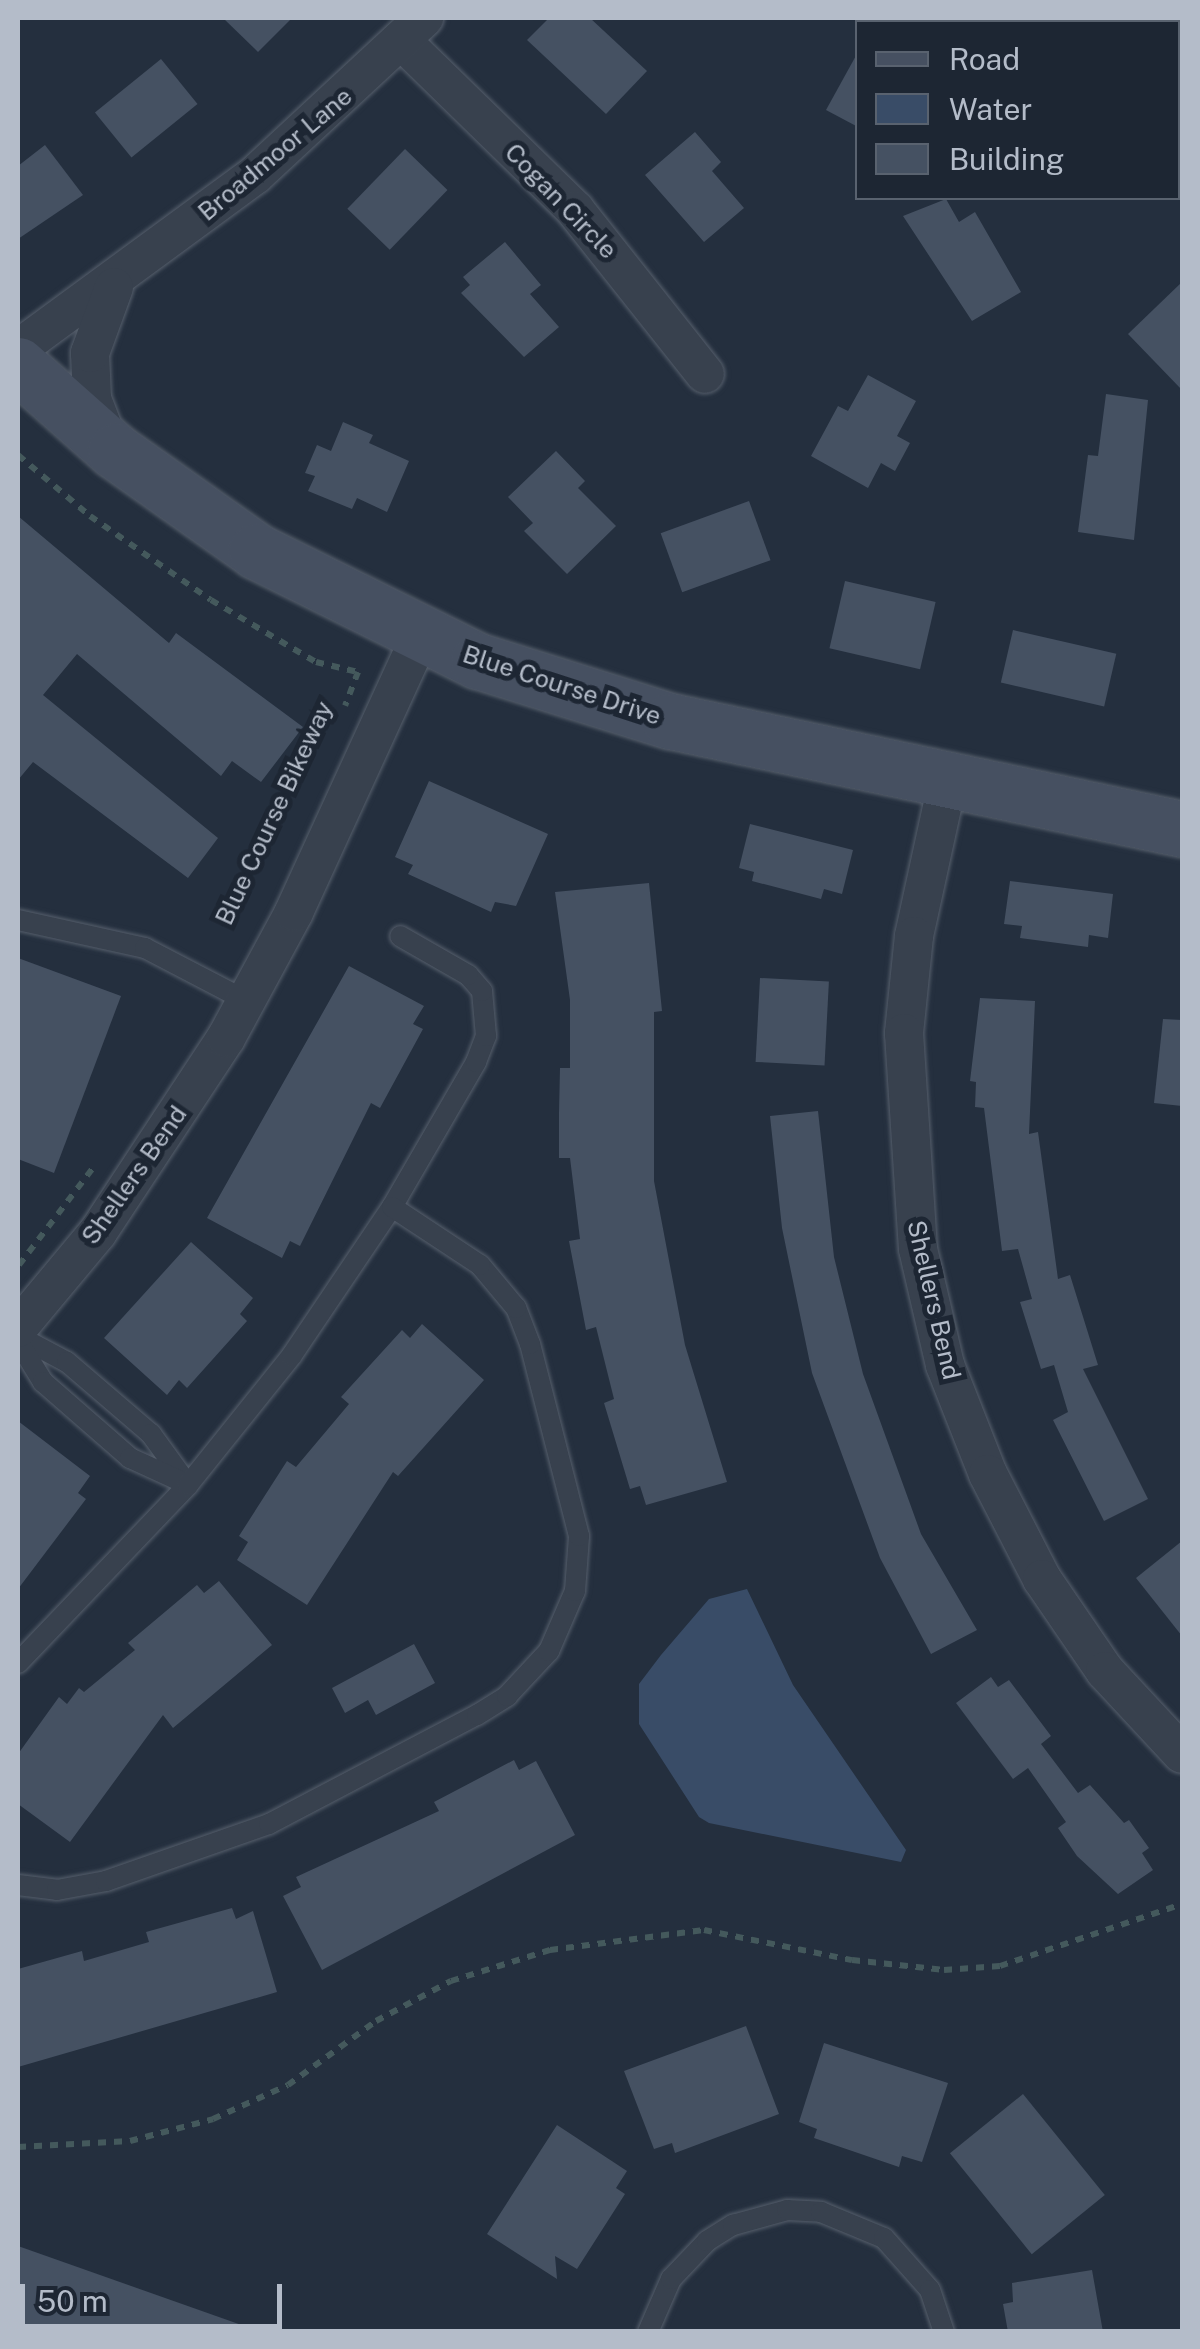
<!DOCTYPE html>
<style>
body{margin:0}
#map{position:relative;width:1200px;height:2349px;overflow:hidden;background:#242f3e;font-family:"Public Sans",sans-serif}
div>[style]{position:absolute}
.water>*{inset:0;background:#394c67}
.building>*{inset:0;background:#455162;transform-origin:0 0}
.path>*{height:6px;margin-top:-3px;transform-origin:0;background:repeating-linear-gradient(90deg,#44595c 0 8px,transparent 0 16px)}
.roads{filter:drop-shadow(0 0 2px #565f6c) drop-shadow(0 0 2px #565f6c)}
.lane>*{height:20px;margin:-10px;padding:0 10px;transform-origin:10px;border-radius:10px;background:#38414e}
.street>*{height:38px;margin:-19px;padding:0 19px;transform-origin:19px;border-radius:19px;background:#38414e}
.secondary>*{height:55px;margin:-27.5px;padding:0 27.5px;transform-origin:27.5px;border-radius:27.5px;background:#465061}
span{translate:-50% -50%;white-space:nowrap;text-align:center;line-height:1.15;-webkit-text-stroke:10px #1d2633;paint-order:stroke}
.street-label{font-size:25px;color:#b4bcc9}
.frame{position:absolute;inset:0;border:20px solid #b4bcc9;pointer-events:none}
.legend{position:absolute;left:855px;top:20px;width:325px;height:180px;box-sizing:border-box;background:#1d2633;border:2px solid #59626f;margin:0;padding:12px 18px;list-style:none;font-size:30px;color:#b4bcc9}
.legend li{display:flex;align-items:center;gap:20px;height:50px}
.legend b{width:50px;border:2px solid #59626f}
.scale{position:absolute;left:20px;top:2284px;width:262px;height:45px;box-sizing:border-box;border:5px solid #b4bcc9;border-top:0;padding-left:12px;font-size:30px;line-height:35px;white-space:nowrap;color:#b4bcc9;-webkit-text-stroke:8px #1d2633;paint-order:stroke}
</style>
<div id="map">
<div class="water">
<div style="clip-path:polygon(747px 1589px,793px 1685px,906px 1850px,901px 1862px,709px 1823px,699px 1817px,639px 1724px,639px 1684px,661px 1655px,709px 1599px)"></div>
</div>
<div class="building">
<div style="clip-path:polygon(223px 18px,292px 18px,258px 52px)"></div>
<div style="clip-path:polygon(549px 18px,590px 18px,647px 71px,606px 114px,527px 40px)"></div>
<div style="clip-path:polygon(858px 52px,858px 127px,826px 110px)"></div>
<div style="left:161px;top:59px;width:58px;height:85px;rotate:51deg"></div>
<div style="clip-path:polygon(695px 132px,721px 162px,712px 171px,744px 208px,704px 242px,645px 175px)"></div>
<div style="clip-path:polygon(45px 145px,83px 195px,18px 239px,18px 166px)"></div>
<div style="left:405px;top:149px;width:59px;height:83px;rotate:44deg"></div>
<div style="clip-path:polygon(946px 199px,959px 222px,975px 212px,1021px 292px,972px 321px,903px 216px)"></div>
<div style="clip-path:polygon(505px 242px,541px 285px,530px 294px,559px 327px,524px 357px,461px 293px,470px 285px,463px 277px)"></div>
<div style="clip-path:polygon(1182px 282px,1182px 390px,1128px 334px)"></div>
<div style="clip-path:polygon(868px 375px,916px 401px,897px 436px,910px 443px,895px 471px,881px 463px,868px 488px,811px 456px,838px 406px,848px 411px)"></div>
<div style="clip-path:polygon(1106px 394px,1148px 400px,1134px 540px,1078px 532px,1088px 455px,1098px 456px)"></div>
<div style="clip-path:polygon(343px 422px,373px 435px,369px 443px,409px 461px,387px 512px,357px 498px,352px 509px,308px 491px,315px 476px,305px 473px,317px 445px,331px 451px)"></div>
<div style="clip-path:polygon(556px 451px,585px 481px,578px 488px,616px 526px,567px 574px,524px 531px,533px 523px,508px 497px)"></div>
<div style="left:749px;top:501px;width:63px;height:94px;rotate:70deg"></div>
<div style="clip-path:polygon(18px 516px,169px 643px,176px 633px,303px 727px,261px 782px,232px 761px,221px 776px,77px 654px,43px 695px,218px 838px,188px 878px,33px 762px,18px 780px)"></div>
<div style="left:845px;top:581px;width:93px;height:69px;rotate:13deg"></div>
<div style="left:1013px;top:630px;width:106px;height:54px;rotate:13deg"></div>
<div style="clip-path:polygon(429px 781px,548px 834px,516px 906px,495px 902px,491px 912px,408px 874px,413px 865px,395px 857px)"></div>
<div style="clip-path:polygon(750px 824px,853px 850px,842px 894px,824px 889px,821px 899px,752px 881px,754px 872px,739px 868px)"></div>
<div style="clip-path:polygon(1010px 881px,1113px 894px,1108px 938px,1089px 935px,1088px 947px,1020px 938px,1022px 926px,1004px 924px)"></div>
<div style="clip-path:polygon(649px 883px,662px 1011px,654px 1012px,654px 1181px,685px 1345px,727px 1482px,646px 1505px,640px 1486px,630px 1489px,604px 1403px,614px 1399px,596px 1327px,586px 1330px,569px 1241px,580px 1239px,570px 1158px,559px 1158px,559px 1113px,560px 1068px,570px 1068px,570px 1000px,555px 892px)"></div>
<div style="clip-path:polygon(18px 958px,121px 996px,54px 1173px,18px 1159px)"></div>
<div style="clip-path:polygon(349px 966px,424px 1006px,413px 1024px,423px 1029px,380px 1108px,371px 1103px,300px 1246px,290px 1241px,282px 1258px,207px 1218px)"></div>
<div style="left:760px;top:978px;width:69px;height:84px;rotate:3deg"></div>
<div style="clip-path:polygon(980px 998px,1035px 1001px,1029px 1134px,1038px 1132px,1058px 1279px,1070px 1275px,1098px 1365px,1083px 1369px,1148px 1499px,1104px 1521px,1053px 1420px,1068px 1412px,1054px 1365px,1041px 1369px,1020px 1302px,1032px 1299px,1018px 1249px,1002px 1251px,984px 1108px,975px 1107px,976px 1082px,970px 1081px)"></div>
<div style="clip-path:polygon(1163px 1019px,1182px 1020px,1182px 1106px,1154px 1103px)"></div>
<div style="clip-path:polygon(818px 1111px,834px 1257px,863px 1374px,921px 1534px,977px 1630px,931px 1654px,880px 1558px,812px 1373px,782px 1228px,770px 1116px)"></div>
<div style="clip-path:polygon(191px 1242px,253px 1298px,240px 1314px,247px 1321px,187px 1388px,179px 1380px,167px 1395px,104px 1338px)"></div>
<div style="clip-path:polygon(422px 1324px,484px 1380px,398px 1476px,393px 1472px,307px 1605px,237px 1560px,248px 1542px,239px 1536px,287px 1461px,296px 1467px,349px 1404px,341px 1397px,402px 1330px,410px 1338px)"></div>
<div style="clip-path:polygon(18px 1421px,90px 1476px,78px 1493px,86px 1499px,18px 1589px)"></div>
<div style="clip-path:polygon(1182px 1541px,1182px 1636px,1136px 1578px)"></div>
<div style="clip-path:polygon(219px 1581px,272px 1645px,173px 1728px,163px 1715px,70px 1842px,18px 1804px,18px 1754px,59px 1697px,67px 1704px,79px 1688px,84px 1692px,135px 1650px,128px 1643px,197px 1585px,204px 1593px)"></div>
<div style="clip-path:polygon(414px 1644px,435px 1683px,376px 1715px,368px 1700px,345px 1713px,332px 1688px)"></div>
<div style="clip-path:polygon(991px 1677px,998px 1687px,1009px 1680px,1051px 1736px,1041px 1744px,1078px 1793px,1090px 1785px,1124px 1823px,1129px 1820px,1149px 1848px,1142px 1853px,1153px 1870px,1118px 1894px,1077px 1856px,1058px 1828px,1066px 1822px,1028px 1768px,1013px 1779px,956px 1703px)"></div>
<div style="clip-path:polygon(514px 1760px,519px 1770px,536px 1761px,575px 1835px,322px 1970px,283px 1896px,301px 1887px,296px 1877px,439px 1811px,434px 1802px)"></div>
<div style="clip-path:polygon(232px 1908px,236px 1919px,253px 1911px,277px 1992px,18px 2067px,18px 1969px,82px 1951px,84px 1961px,149px 1942px,146px 1932px)"></div>
<div style="clip-path:polygon(746px 2026px,779px 2114px,675px 2153px,672px 2143px,654px 2149px,624px 2071px)"></div>
<div style="clip-path:polygon(824px 2043px,948px 2083px,922px 2162px,902px 2156px,899px 2167px,814px 2138px,817px 2129px,799px 2122px)"></div>
<div style="left:1023px;top:2094px;width:130px;height:94px;rotate:51deg"></div>
<div style="clip-path:polygon(557px 2125px,627px 2171px,616px 2188px,625px 2194px,577px 2269px,555px 2256px,557px 2279px,487px 2234px)"></div>
<div style="clip-path:polygon(18px 2246px,250px 2328px,250px 2332px,18px 2332px)"></div>
<div style="clip-path:polygon(1092px 2270px,1103px 2332px,1008px 2332px,1003px 2304px,1013px 2302px,1012px 2283px)"></div>
</div>
<div class="path">
<div style="left:18px;top:455px;width:94px;rotate:40.3deg"></div>
<div style="left:90px;top:516px;width:147px;rotate:34.8deg"></div>
<div style="left:211px;top:600px;width:122px;rotate:30.6deg"></div>
<div style="left:316px;top:662px;width:43px;rotate:13.4deg"></div>
<div style="left:358px;top:672px;width:36px;rotate:111deg"></div>
<div style="left:19px;top:1265px;width:122px;rotate:-52.7deg"></div>
<div style="left:18px;top:2147px;width:112px;rotate:-3.1deg"></div>
<div style="left:130px;top:2141px;width:86px;rotate:-14.8deg"></div>
<div style="left:213px;top:2119px;width:82px;rotate:-24.4deg"></div>
<div style="left:288px;top:2085px;width:109px;rotate:-36deg"></div>
<div style="left:376px;top:2021px;width:85px;rotate:-28.1deg"></div>
<div style="left:451px;top:1981px;width:104px;rotate:-17.4deg"></div>
<div style="left:550px;top:1950px;width:155px;rotate:-7.4deg"></div>
<div style="left:704px;top:1930px;width:151px;rotate:11.5deg"></div>
<div style="left:852px;top:1960px;width:93px;rotate:6.2deg"></div>
<div style="left:944px;top:1970px;width:56px;rotate:-4.1deg"></div>
<div style="left:1000px;top:1966px;width:192px;rotate:-18.8deg"></div>
</div>
<div class="roads">
<div class="lane">
<div style="left:18px;top:920px;width:130px;rotate:12.4deg"></div>
<div style="left:145px;top:948px;width:115px;rotate:27.5deg"></div>
<div style="left:18px;top:1336px;width:55px;rotate:28deg"></div>
<div style="left:67px;top:1362px;width:111px;rotate:40.6deg"></div>
<div style="left:151px;top:1434px;width:63px;rotate:54deg"></div>
<div style="left:18px;top:1341px;width:48px;rotate:58.6deg"></div>
<div style="left:43px;top:1382px;width:116px;rotate:41.1deg"></div>
<div style="left:130px;top:1458px;width:63px;rotate:24.5deg"></div>
<div style="left:18px;top:1663px;width:246px;rotate:-46.3deg"></div>
<div style="left:188px;top:1485px;width:166px;rotate:-51.3deg"></div>
<div style="left:292px;top:1355px;width:179px;rotate:-56deg"></div>
<div style="left:392px;top:1207px;width:168px;rotate:-59.9deg"></div>
<div style="left:476px;top:1062px;width:28px;rotate:-69deg"></div>
<div style="left:486px;top:1036px;width:45px;rotate:-95.1deg"></div>
<div style="left:482px;top:991px;width:21px;rotate:-131deg"></div>
<div style="left:468px;top:975px;width:78px;rotate:-150.2deg"></div>
<div style="left:18px;top:1885px;width:39px;rotate:7deg"></div>
<div style="left:57px;top:1890px;width:50px;rotate:-10.4deg"></div>
<div style="left:106px;top:1881px;width:173px;rotate:-19.3deg"></div>
<div style="left:269px;top:1824px;width:235px;rotate:-27.7deg"></div>
<div style="left:477px;top:1715px;width:36px;rotate:-32deg"></div>
<div style="left:507px;top:1696px;width:62px;rotate:-47deg"></div>
<div style="left:549px;top:1651px;width:65px;rotate:-66.6deg"></div>
<div style="left:575px;top:1591px;width:55px;rotate:-85.8deg"></div>
<div style="left:579px;top:1536px;width:198px;rotate:-104.3deg"></div>
<div style="left:530px;top:1344px;width:39px;rotate:-111deg"></div>
<div style="left:516px;top:1308px;width:56px;rotate:-129.9deg"></div>
<div style="left:480px;top:1265px;width:105px;rotate:-146.6deg"></div>
<div style="left:648px;top:2332px;width:58px;rotate:-66.5deg"></div>
<div style="left:671px;top:2279px;width:52px;rotate:-46.5deg"></div>
<div style="left:707px;top:2241px;width:31px;rotate:-32deg"></div>
<div style="left:733px;top:2225px;width:56px;rotate:-15.5deg"></div>
<div style="left:787px;top:2210px;width:34px;rotate:3deg"></div>
<div style="left:821px;top:2212px;width:68px;rotate:22.4deg"></div>
<div style="left:884px;top:2238px;width:69px;rotate:48.5deg"></div>
<div style="left:930px;top:2290px;width:44px;rotate:71.6deg"></div>
</div>
<div class="street">
<div style="left:401px;top:40px;width:243px;rotate:44.3deg"></div>
<div style="left:575px;top:210px;width:209px;rotate:51.6deg"></div>
<div style="left:18px;top:349px;width:294px;rotate:-36.3deg"></div>
<div style="left:255px;top:175px;width:231px;rotate:-42.9deg"></div>
<div style="left:107px;top:438px;width:42px;rotate:-111deg"></div>
<div style="left:92px;top:399px;width:46px;rotate:-92.5deg"></div>
<div style="left:90px;top:353px;width:70px;rotate:-70deg"></div>
<div style="left:948px;top:780px;width:160px;rotate:102.3deg"></div>
<div style="left:914px;top:936px;width:98px;rotate:95.9deg"></div>
<div style="left:904px;top:1033px;width:216px;rotate:86.3deg"></div>
<div style="left:918px;top:1249px;width:119px;rotate:76.9deg"></div>
<div style="left:945px;top:1365px;width:117px;rotate:68.5deg"></div>
<div style="left:988px;top:1474px;width:118px;rotate:62.8deg"></div>
<div style="left:1042px;top:1579px;width:112px;rotate:55.6deg"></div>
<div style="left:1105px;top:1671px;width:113px;rotate:47.1deg"></div>
<div style="left:18px;top:1328px;width:125px;rotate:-50.2deg"></div>
<div style="left:98px;top:1232px;width:232px;rotate:-56.6deg"></div>
<div style="left:226px;top:1038px;width:143px;rotate:-61.6deg"></div>
<div style="left:294px;top:912px;width:302px;rotate:-65.4deg"></div>
</div>
<div class="secondary">
<div style="left:18px;top:365px;width:130px;rotate:41.6deg"></div>
<div style="left:115px;top:451px;width:173px;rotate:35.3deg"></div>
<div style="left:256px;top:551px;width:248px;rotate:26.4deg"></div>
<div style="left:478px;top:661px;width:201px;rotate:17.4deg"></div>
<div style="left:670px;top:721px;width:523px;rotate:11.91deg"></div>
</div>
</div>
<div class="street-label">
<span style="left:275px;top:154px;rotate:-40deg">Broadmoor Lane</span>
<span style="left:561px;top:201px;rotate:46deg">Cogan Circle</span>
<span style="left:562px;top:685px;rotate:18deg">Blue Course Drive</span>
<span style="left:274px;top:813px;rotate:-65deg">Blue Course Bikeway</span>
<span style="left:134px;top:1175px;rotate:-55deg">Shellers Bend</span>
<span style="left:934px;top:1300px;rotate:77deg">Shellers Bend</span>
</div>
<div class="frame"></div>
<ul class="legend">
<li><b style="height:12px;background:#465061"></b>Road</li>
<li><b style="height:28px;background:#394c67"></b>Water</li>
<li><b style="height:28px;background:#455162"></b>Building</li>
</ul>
<div class="scale">50 m</div>
</div>
